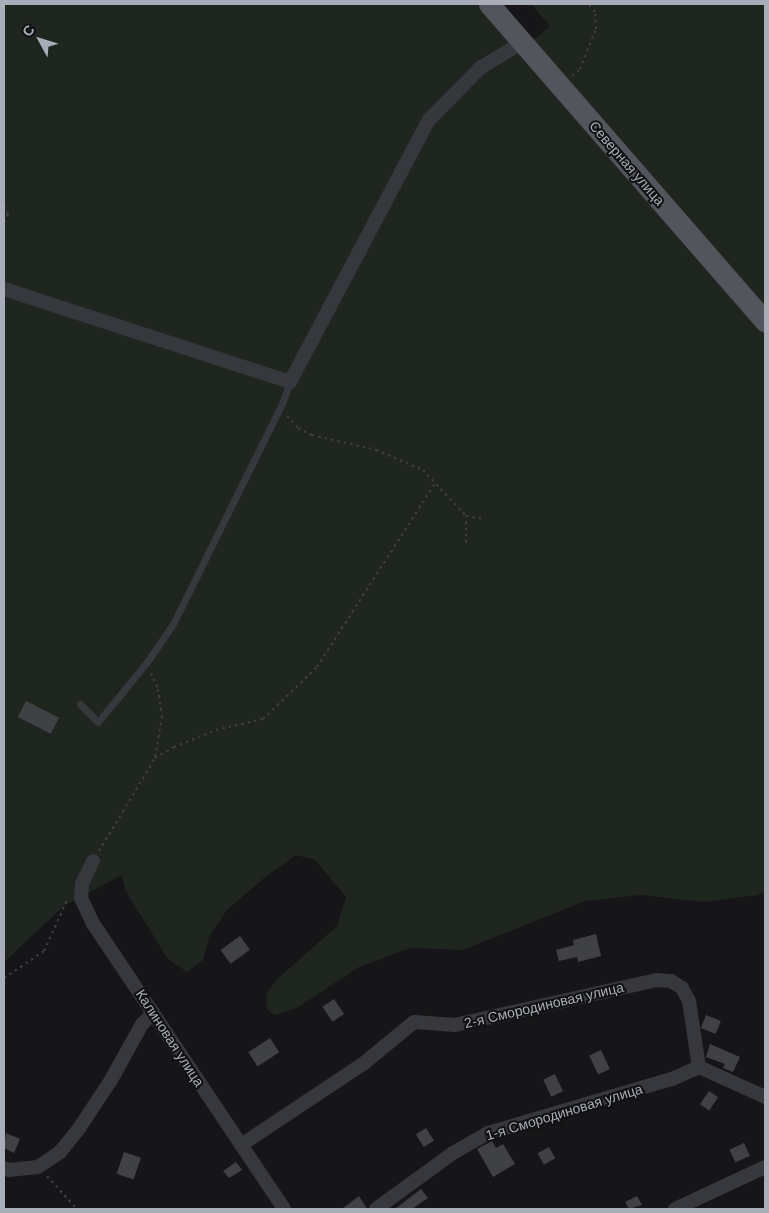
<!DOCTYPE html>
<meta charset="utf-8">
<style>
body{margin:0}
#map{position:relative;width:769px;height:1213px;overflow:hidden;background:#161618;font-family:Arial,sans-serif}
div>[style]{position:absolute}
.green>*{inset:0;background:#1e261f}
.building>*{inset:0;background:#404145;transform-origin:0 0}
.path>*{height:2px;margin-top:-1px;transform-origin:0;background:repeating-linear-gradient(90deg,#3d3f44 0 2.5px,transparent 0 6.5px)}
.service>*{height:7px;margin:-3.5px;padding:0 3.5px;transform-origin:3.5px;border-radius:3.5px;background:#37383d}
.minor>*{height:14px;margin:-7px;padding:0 7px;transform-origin:7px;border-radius:7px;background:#37383d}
.primary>*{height:21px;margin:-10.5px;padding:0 10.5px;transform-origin:10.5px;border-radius:10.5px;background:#53555c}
span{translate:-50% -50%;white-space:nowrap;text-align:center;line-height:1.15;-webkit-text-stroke:4px #111113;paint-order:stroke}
.street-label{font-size:14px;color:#a8adb8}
.frame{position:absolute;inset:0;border:5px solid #a8adb8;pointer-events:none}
.north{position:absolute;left:15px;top:15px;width:50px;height:50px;-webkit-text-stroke:4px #111113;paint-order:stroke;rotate:309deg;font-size:14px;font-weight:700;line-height:20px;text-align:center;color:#a8adb8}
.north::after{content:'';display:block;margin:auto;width:18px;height:22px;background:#a8adb8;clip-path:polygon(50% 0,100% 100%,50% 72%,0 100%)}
</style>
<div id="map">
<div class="green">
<div style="clip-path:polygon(4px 4px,479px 4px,520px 51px,550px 26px,531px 4px,765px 4px,765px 891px,758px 895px,704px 902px,641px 895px,585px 901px,462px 950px,410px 948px,359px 967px,297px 1008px,276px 1015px,267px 1010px,266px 995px,276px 980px,337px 926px,346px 897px,315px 860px,296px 855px,264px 878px,227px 910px,209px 937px,203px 960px,187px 972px,168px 959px,125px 890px,122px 875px,65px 905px,4px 962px)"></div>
</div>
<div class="building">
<div style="left:26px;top:701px;width:37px;height:18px;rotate:27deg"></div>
<div style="clip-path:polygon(596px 934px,601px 956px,578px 962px,577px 957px,559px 961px,556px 950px,574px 945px,573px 940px)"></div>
<div style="left:240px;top:936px;width:17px;height:24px;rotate:54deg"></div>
<div style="left:334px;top:999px;width:18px;height:14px;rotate:56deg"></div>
<div style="left:706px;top:1015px;width:16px;height:14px;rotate:22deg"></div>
<div style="left:270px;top:1038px;width:17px;height:26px;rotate:57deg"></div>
<div style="clip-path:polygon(710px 1044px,740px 1057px,733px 1072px,723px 1068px,725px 1064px,706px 1057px)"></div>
<div style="left:601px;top:1050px;width:21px;height:13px;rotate:65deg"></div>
<div style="left:555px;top:1074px;width:19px;height:13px;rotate:65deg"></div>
<div style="left:709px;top:1091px;width:11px;height:16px;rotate:34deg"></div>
<div style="left:426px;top:1128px;width:15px;height:12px;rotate:58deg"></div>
<div style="clip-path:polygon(6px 1133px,20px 1139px,14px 1153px,4px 1148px)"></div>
<div style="clip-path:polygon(492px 1141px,496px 1148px,503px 1144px,515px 1164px,493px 1177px,477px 1149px)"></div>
<div style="left:744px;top:1143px;width:14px;height:16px;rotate:65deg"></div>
<div style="left:549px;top:1147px;width:13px;height:13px;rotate:61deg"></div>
<div style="left:124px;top:1152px;width:18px;height:23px;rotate:19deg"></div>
<div style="clip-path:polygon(236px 1162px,242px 1170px,229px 1178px,223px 1171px)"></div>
<div style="clip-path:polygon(421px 1189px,428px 1198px,412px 1209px,395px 1209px)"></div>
<div style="clip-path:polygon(359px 1196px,367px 1209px,342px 1209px)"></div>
<div style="clip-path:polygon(637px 1196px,642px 1205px,629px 1209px,625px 1202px)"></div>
</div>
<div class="path">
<div style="left:572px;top:76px;width:11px;rotate:-41deg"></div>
<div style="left:580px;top:69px;width:43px;rotate:-68.2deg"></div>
<div style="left:596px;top:29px;width:17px;rotate:-93deg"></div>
<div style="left:595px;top:12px;width:11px;rotate:-131deg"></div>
<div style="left:4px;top:206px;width:9px;rotate:63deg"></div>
<div style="left:8px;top:214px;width:9px;rotate:117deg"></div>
<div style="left:287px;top:416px;width:16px;rotate:47deg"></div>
<div style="left:298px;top:428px;width:16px;rotate:27deg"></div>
<div style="left:312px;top:435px;width:66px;rotate:13.2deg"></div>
<div style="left:376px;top:450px;width:51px;rotate:23.1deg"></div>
<div style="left:423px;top:470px;width:63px;rotate:46.9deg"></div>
<div style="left:466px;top:516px;width:18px;rotate:9deg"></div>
<div style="left:466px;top:543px;width:27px;rotate:-90deg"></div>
<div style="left:151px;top:673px;width:17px;rotate:66deg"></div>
<div style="left:158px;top:689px;width:27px;rotate:82deg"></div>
<div style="left:162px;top:716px;width:43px;rotate:99.5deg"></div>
<div style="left:99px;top:851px;width:109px;rotate:-58.9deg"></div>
<div style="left:155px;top:758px;width:22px;rotate:-30deg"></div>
<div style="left:174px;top:747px;width:45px;rotate:-22deg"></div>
<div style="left:216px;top:730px;width:48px;rotate:-13.2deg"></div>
<div style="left:263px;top:719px;width:75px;rotate:-43.9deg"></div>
<div style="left:317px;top:667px;width:219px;rotate:-57.3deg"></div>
<div style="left:4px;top:978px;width:48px;rotate:-34deg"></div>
<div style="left:44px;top:951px;width:58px;rotate:-65.6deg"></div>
<div style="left:47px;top:1176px;width:45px;rotate:47.7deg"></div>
</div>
<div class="service">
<div style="left:80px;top:704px;width:25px;rotate:45deg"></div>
<div style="left:98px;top:722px;width:77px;rotate:-50.8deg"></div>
<div style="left:147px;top:662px;width:46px;rotate:-55.6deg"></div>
<div style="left:173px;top:624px;width:249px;rotate:-63.7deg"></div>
<div style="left:283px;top:401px;width:20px;rotate:-70deg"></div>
</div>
<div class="minor">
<div style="left:4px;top:289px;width:301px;rotate:18deg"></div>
<div style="left:290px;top:382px;width:297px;rotate:-62.1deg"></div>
<div style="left:429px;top:120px;width:73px;rotate:-45.6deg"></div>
<div style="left:480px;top:68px;width:50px;rotate:-31.2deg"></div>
<div style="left:93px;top:861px;width:25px;rotate:116deg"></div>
<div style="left:82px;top:884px;width:14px;rotate:94deg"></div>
<div style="left:81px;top:898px;width:26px;rotate:65deg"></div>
<div style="left:92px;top:922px;width:345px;rotate:56.2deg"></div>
<div style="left:241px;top:1145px;width:146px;rotate:-33.6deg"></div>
<div style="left:363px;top:1064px;width:66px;rotate:-39.5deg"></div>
<div style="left:414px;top:1022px;width:41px;rotate:4.2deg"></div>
<div style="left:455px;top:1025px;width:206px;rotate:-12.6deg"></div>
<div style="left:656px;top:980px;width:15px;rotate:4deg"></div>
<div style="left:671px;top:981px;width:13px;rotate:32deg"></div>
<div style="left:682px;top:988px;width:15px;rotate:62deg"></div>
<div style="left:689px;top:1001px;width:67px;rotate:81.4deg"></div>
<div style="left:4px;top:1168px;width:5px;rotate:22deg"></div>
<div style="left:9px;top:1170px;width:29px;rotate:-6deg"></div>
<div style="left:38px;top:1167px;width:27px;rotate:-34deg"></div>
<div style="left:60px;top:1152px;width:32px;rotate:-51deg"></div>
<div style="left:80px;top:1127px;width:56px;rotate:-56.6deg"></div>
<div style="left:111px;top:1080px;width:64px;rotate:-61deg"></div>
<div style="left:142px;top:1024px;width:16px;rotate:-45deg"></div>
<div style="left:376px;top:1209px;width:95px;rotate:-36deg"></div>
<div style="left:453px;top:1153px;width:40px;rotate:-29.7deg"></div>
<div style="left:488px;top:1133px;width:192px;rotate:-16.4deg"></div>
<div style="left:672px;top:1079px;width:30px;rotate:-24deg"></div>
<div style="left:699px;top:1067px;width:72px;rotate:24.4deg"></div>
<div style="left:675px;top:1209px;width:99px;rotate:-25deg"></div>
</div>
<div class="primary">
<div style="left:489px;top:4px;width:421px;rotate:49deg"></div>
</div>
<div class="street-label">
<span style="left:627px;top:163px;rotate:49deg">Северная улица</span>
<span style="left:544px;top:1005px;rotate:-13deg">2-я Смородиновая улица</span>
<span style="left:170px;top:1038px;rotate:57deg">Калиновая улица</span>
<span style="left:564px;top:1112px;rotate:-17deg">1-я Смородиновая улица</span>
</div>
<div class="frame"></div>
<div class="north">С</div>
</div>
